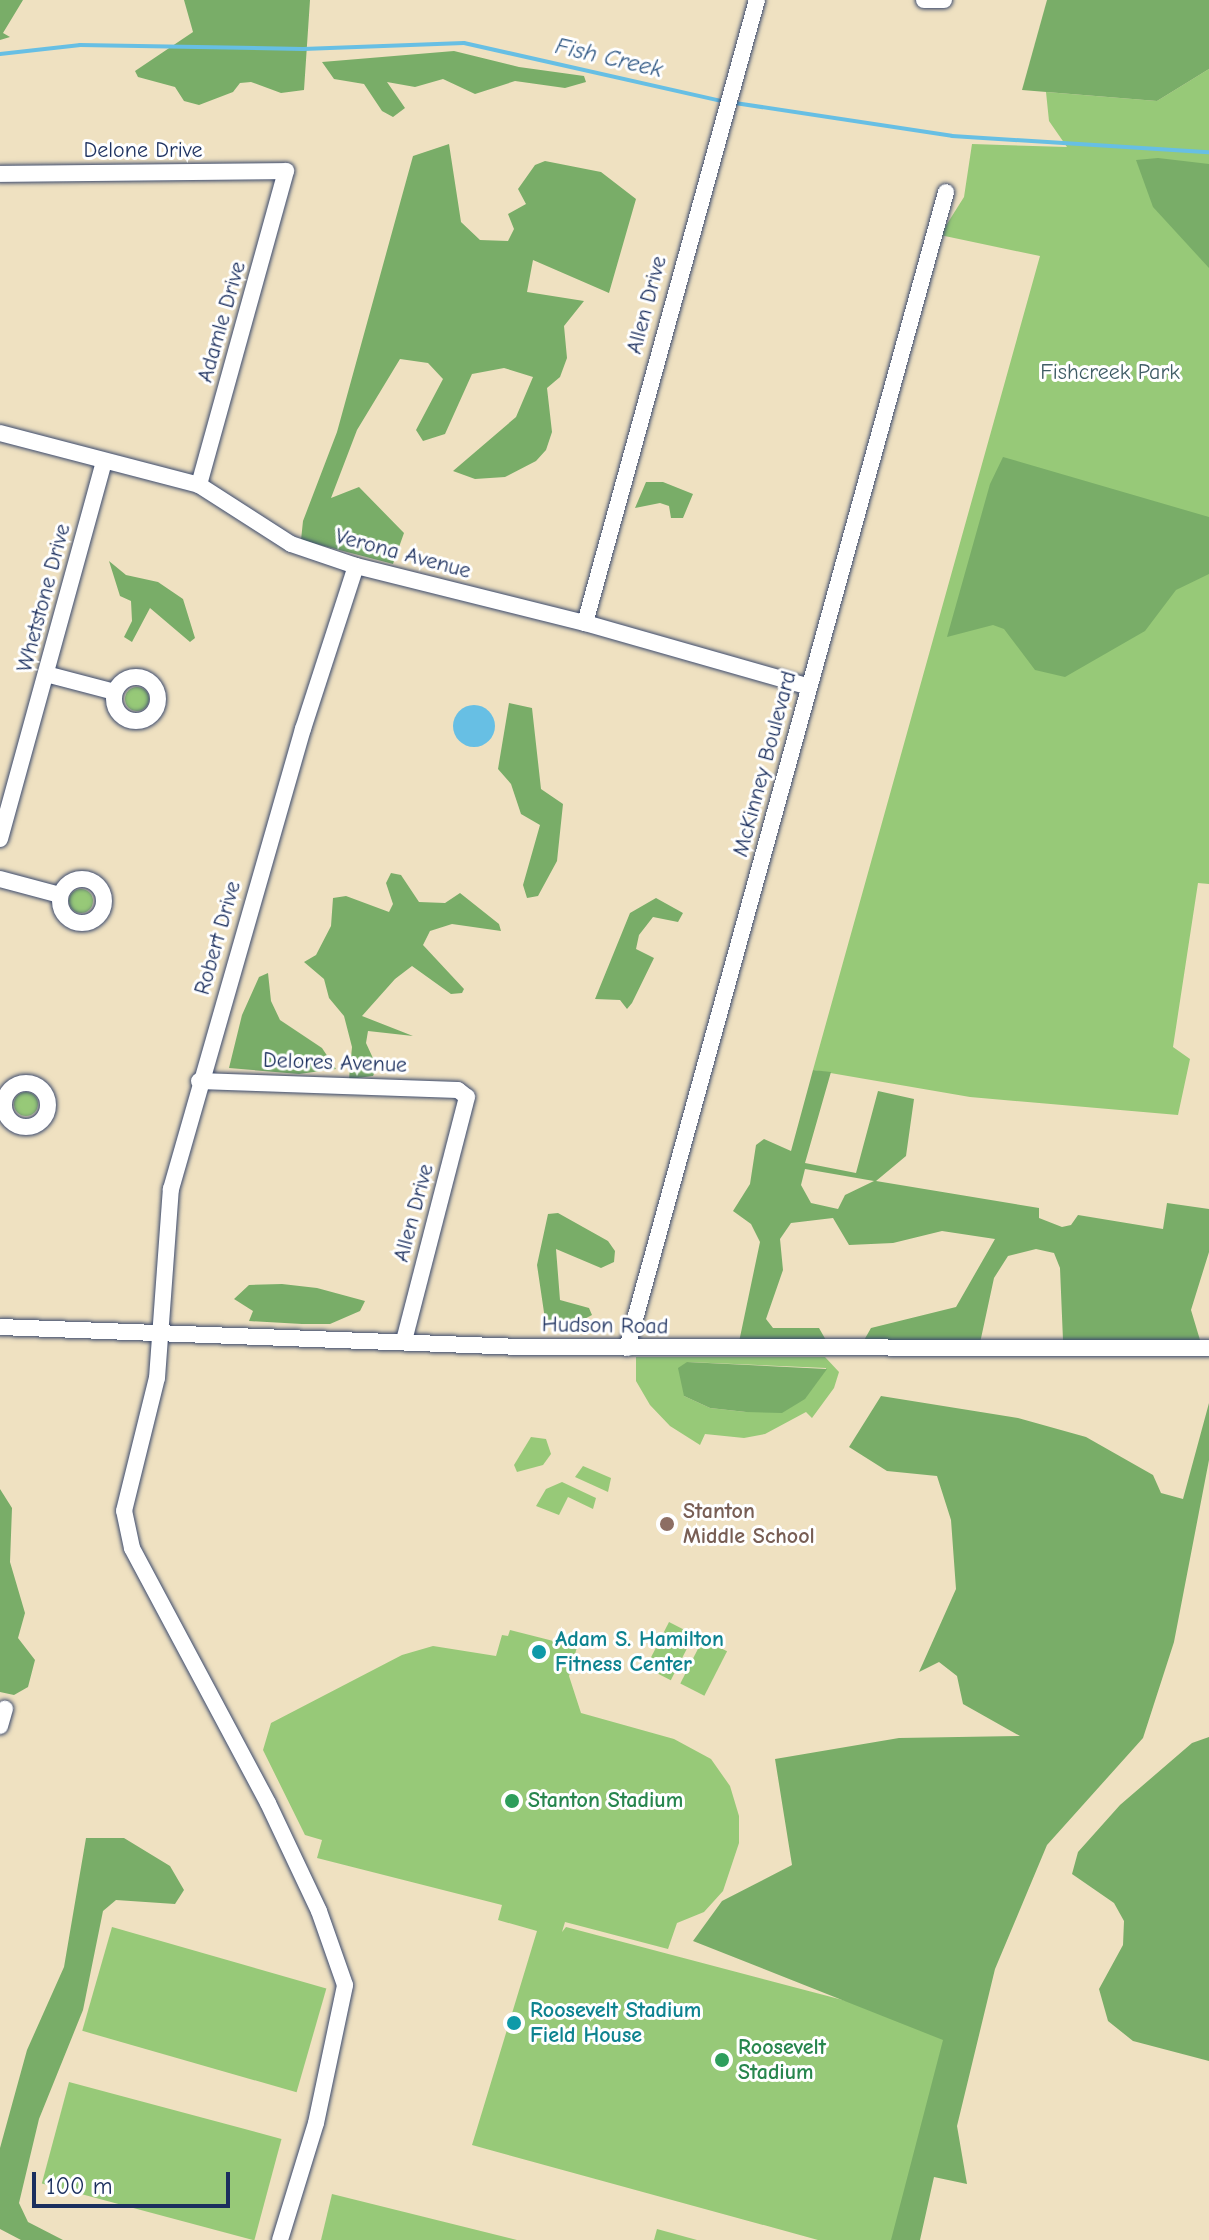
<!DOCTYPE html>
<style>
body{margin:0}
#map{position:relative;width:1209px;height:2240px;overflow:hidden;background:#efe1c1;font-family:"Comic Neue",sans-serif}
div>[style]{position:absolute}
.green>*{inset:0;background:#97c978;transform-origin:0 0}
.round{border-radius:50%}
.forest>*{inset:0;background:#79ad68}
.water>*{inset:0;background:#67bfe4}
.stream>*{height:4px;margin:-2px;padding:0 2px;transform-origin:2px;border-radius:2px;background:#67bfe4}
.roads{filter:drop-shadow(0 0 2px #3b4a6d) drop-shadow(0 0 2px #3b4a6d)}
.minor>*{height:16px;margin:-8px;padding:0 8px;transform-origin:8px;border-radius:8px;background:#fff}
.minor>.ring{margin:-8px;padding:0;box-sizing:content-box;background:none;border:16px solid #fff;border-radius:50%}
.dots>*{width:22px;height:22px;translate:-50% -50%;box-sizing:border-box;border:4px solid #fff;border-radius:50%}
span{translate:-50% -50%;white-space:nowrap;text-align:center;line-height:1.15;-webkit-text-stroke:6px #fff;paint-order:stroke}
.street-label{font-size:22px;color:#1b2f5e}
.park-label{font-size:22px;color:#405d66}
.education-label{font-size:22px;color:#785e54;font-weight:700}
.left{translate:0 -50%;text-align:left}
.culture-label{font-size:22px;color:#0d838f;font-weight:700}
.leisure-label{font-size:22px;color:#27864d;font-weight:700}
.water-label{font-size:24px;color:#325a86;font-style:italic}
.scale{position:absolute;left:32px;top:2172px;width:198px;height:36px;box-sizing:border-box;border:4px solid #1b2f5e;border-top:0;padding-left:10px;font-size:24px;line-height:28px;white-space:nowrap;color:#1b2f5e;-webkit-text-stroke:6px #fff;paint-order:stroke}
</style>
<div id="map">
<div class="green">
<div style="clip-path:polygon(1209px 69px,1209px 884px,1198px 883px,1173px 1047px,1190px 1059px,1178px 1115px,970px 1097px,813px 1070px,1040px 256px,940px 235px,964px 197px,972px 144px,1067px 147px,1049px 121px,1046px 92px,1157px 101px)"></div>
<div class="round" style="left:125px;top:687px;width:24px;height:24px"></div>
<div class="round" style="left:69px;top:889px;width:24px;height:24px"></div>
<div class="round" style="left:14px;top:1092px;width:24px;height:24px"></div>
<div style="clip-path:polygon(evenodd,636px 1357px,825px 1357px,839px 1372px,834px 1388px,812px 1418px,806px 1412px,765px 1434px,744px 1438px,705px 1434px,700px 1445px,670px 1426px,650px 1405px,636px 1381px,636px 1357px,687px 1362px,826px 1368px,826px 1369px,746px 1412px,710px 1408px,684px 1396px,687px 1362px)"></div>
<div style="clip-path:polygon(531px 1437px,546px 1439px,551px 1454px,543px 1465px,517px 1472px,514px 1465px)"></div>
<div style="clip-path:polygon(583px 1466px,611px 1478px,608px 1492px,575px 1477px)"></div>
<div style="clip-path:polygon(562px 1482px,596px 1498px,593px 1509px,568px 1497px,559px 1515px,536px 1506px,546px 1489px)"></div>
<div style="left:669px;top:1622px;width:28px;height:51px;rotate:27deg"></div>
<div style="clip-path:polygon(510px 1630px,577px 1647px,569px 1676px,581px 1713px,674px 1739px,711px 1759px,730px 1786px,739px 1816px,739px 1843px,723px 1891px,704px 1912px,677px 1923px,668px 1949px,565px 1922px,562px 1932px,566px 1927px,953px 2029px,892px 2240px,818px 2240px,472px 2145px,537px 1931px,498px 1920px,502px 1905px,317px 1858px,322px 1840px,305px 1835px,263px 1750px,271px 1723px,402px 1655px,433px 1646px,496px 1656px,502px 1635px,508px 1636px)"></div>
<div style="left:703px;top:1639px;width:27px;height:50px;rotate:27deg"></div>
<div style="left:112px;top:1927px;width:223px;height:108px;rotate:16deg"></div>
<div style="left:69px;top:2082px;width:220px;height:105px;rotate:15deg"></div>
<div style="clip-path:polygon(332px 2194px,517px 2240px,321px 2240px)"></div>
<div style="clip-path:polygon(657px 2229px,697px 2240px,654px 2240px)"></div>
</div>
<div class="forest">
<div style="clip-path:polygon(0 0,23px 0,3px 33px,10px 37px,0 40px)"></div>
<div style="clip-path:polygon(184px 0,310px 0,304px 90px,281px 93px,251px 82px,240px 83px,233px 92px,199px 105px,184px 101px,175px 87px,138px 77px,135px 71px,193px 32px)"></div>
<div style="clip-path:polygon(1047px 0,1209px 0,1209px 69px,1157px 101px,1022px 90px)"></div>
<div style="clip-path:polygon(454px 51px,519px 67px,584px 76px,586px 82px,565px 88px,515px 81px,475px 94px,443px 79px,415px 87px,387px 82px,405px 108px,393px 117px,382px 111px,364px 84px,334px 79px,322px 62px)"></div>
<div style="clip-path:polygon(449px 144px,461px 222px,480px 240px,508px 241px,514px 229px,508px 214px,526px 204px,518px 189px,535px 165px,545px 161px,601px 172px,636px 199px,609px 293px,533px 260px,527px 292px,584px 301px,564px 326px,567px 358px,560px 377px,547px 388px,552px 432px,546px 450px,536px 461px,505px 477px,475px 479px,453px 471px,516px 417px,533px 377px,504px 368px,472px 374px,445px 434px,423px 441px,416px 430px,443px 379px,428px 363px,400px 359px,357px 430px,331px 498px,359px 487px,404px 533px,393px 564px,301px 540px,303px 521px,337px 432px,413px 156px)"></div>
<div style="clip-path:polygon(1158px 158px,1209px 164px,1209px 268px,1153px 207px,1136px 160px)"></div>
<div style="clip-path:polygon(1003px 457px,1209px 517px,1209px 574px,1176px 590px,1145px 631px,1065px 677px,1035px 670px,1004px 629px,993px 625px,947px 637px,990px 484px)"></div>
<div style="clip-path:polygon(646px 482px,663px 482px,693px 494px,683px 518px,671px 518px,669px 506px,660px 503px,635px 508px)"></div>
<div style="clip-path:polygon(109px 561px,126px 575px,158px 582px,183px 599px,195px 638px,190px 642px,150px 608px,132px 642px,124px 637px,132px 621px,131px 601px,120px 596px)"></div>
<div style="clip-path:polygon(509px 703px,532px 708px,541px 789px,563px 804px,557px 861px,538px 896px,527px 898px,523px 885px,540px 825px,521px 814px,511px 784px,498px 769px)"></div>
<div style="clip-path:polygon(391px 873px,401px 875px,419px 902px,445px 903px,460px 893px,499px 924px,501px 931px,452px 924px,430px 931px,423px 945px,464px 989px,462px 993px,451px 994px,412px 966px,395px 979px,362px 1016px,413px 1036px,368px 1031px,366px 1043px,377px 1067px,373px 1076px,349px 1079px,352px 1047px,344px 1016px,329px 998px,324px 979px,304px 962px,316px 955px,331px 926px,333px 898px,346px 896px,389px 912px,393px 904px,386px 883px)"></div>
<div style="clip-path:polygon(656px 898px,683px 913px,678px 922px,653px 917px,639px 935px,636px 949px,654px 958px,632px 1003px,627px 1009px,620px 1000px,595px 999px,630px 913px)"></div>
<div style="clip-path:polygon(268px 973px,271px 1001px,280px 1020px,322px 1048px,336px 1069px,299px 1074px,229px 1068px,242px 1015px,259px 977px)"></div>
<div style="clip-path:polygon(evenodd,813px 1070px,831px 1072px,805px 1163px,856px 1173px,878px 1091px,914px 1099px,906px 1156px,876px 1181px,1039px 1208px,1039px 1218px,1062px 1227px,1071px 1225px,1078px 1215px,1163px 1229px,1167px 1203px,1209px 1209px,1209px 1252px,1191px 1310px,1200px 1340px,1063px 1340px,1060px 1268px,1054px 1253px,1036px 1249px,1008px 1256px,994px 1278px,980px 1343px,863px 1342px,871px 1328px,956px 1307px,995px 1239px,942px 1231px,893px 1243px,849px 1245px,833px 1218px,791px 1223px,780px 1239px,783px 1270px,766px 1319px,773px 1328px,819px 1328px,827px 1342px,739px 1342px,760px 1242px,751px 1224px,733px 1211px,750px 1184px,756px 1145px,764px 1139px,791px 1151px,813px 1070px,805px 1169px,874px 1181px,845px 1195px,838px 1209px,811px 1203px,801px 1185px,805px 1169px)"></div>
<div style="clip-path:polygon(558px 1213px,608px 1241px,615px 1251px,614px 1262px,601px 1268px,556px 1249px,560px 1300px,589px 1308px,592px 1315px,569px 1327px,545px 1319px,537px 1265px,548px 1214px)"></div>
<div style="clip-path:polygon(282px 1284px,317px 1288px,365px 1301px,360px 1311px,330px 1324px,302px 1324px,249px 1321px,253px 1311px,234px 1299px,249px 1285px)"></div>
<div style="clip-path:polygon(687px 1362px,827px 1369px,805px 1399px,782px 1413px,746px 1412px,710px 1408px,684px 1396px,678px 1368px)"></div>
<div style="clip-path:polygon(881px 1396px,1018px 1418px,1086px 1437px,1153px 1475px,1161px 1493px,1183px 1499px,1209px 1403px,1209px 1460px,1174px 1642px,1143px 1738px,1047px 1845px,995px 1969px,957px 2126px,967px 2184px,934px 2177px,920px 2240px,891px 2240px,943px 2040px,693px 1941px,722px 1901px,792px 1865px,775px 1759px,899px 1738px,1020px 1736px,963px 1704px,957px 1676px,939px 1662px,919px 1672px,956px 1589px,951px 1520px,937px 1476px,887px 1471px,849px 1447px)"></div>
<div style="clip-path:polygon(0 1489px,12px 1508px,10px 1562px,25px 1613px,18px 1638px,35px 1660px,28px 1687px,14px 1695px,0 1692px)"></div>
<div style="clip-path:polygon(1209px 1737px,1209px 2061px,1133px 2041px,1108px 2021px,1099px 1989px,1123px 1945px,1124px 1921px,1114px 1903px,1072px 1874px,1078px 1852px,1120px 1805px,1192px 1743px)"></div>
<div style="clip-path:polygon(86px 1838px,124px 1838px,170px 1866px,184px 1890px,175px 1904px,116px 1900px,103px 1911px,83px 2010px,39px 2119px,19px 2203px,28px 2222px,63px 2240px,21px 2240px,0 2229px,0 2148px,27px 2050px,64px 1967px)"></div>
</div>
<div class="water">
<div class="round" style="left:453px;top:705px;width:42px;height:42px"></div>
</div>
<div class="stream">
<div style="left:0;top:54px;width:81px;rotate:-6.4deg"></div>
<div style="left:80px;top:45px;width:223px;rotate:1deg"></div>
<div style="left:303px;top:49px;width:161px;rotate:-2.1deg"></div>
<div style="left:464px;top:43px;width:269px;rotate:12.7deg"></div>
<div style="left:735px;top:103px;width:219px;rotate:8.6deg"></div>
<div style="left:952px;top:136px;width:257px;rotate:3.6deg"></div>
</div>
<div class="roads">
<div class="minor">
<div style="left:924px;top:0;width:20px"></div>
<div style="left:0;top:174px;width:286px;rotate:-0.6deg"></div>
<div style="left:286px;top:171px;width:326px;rotate:105.5deg"></div>
<div style="left:0;top:433px;width:206px;rotate:14.6deg"></div>
<div style="left:199px;top:485px;width:109px;rotate:32.7deg"></div>
<div style="left:291px;top:544px;width:69px;rotate:18.7deg"></div>
<div style="left:356px;top:566px;width:236px;rotate:14deg"></div>
<div style="left:585px;top:623px;width:233px;rotate:15.9deg"></div>
<div style="left:585px;top:623px;width:646px;rotate:-74.57deg"></div>
<div style="left:46px;top:674px;width:71px;rotate:14.6deg"></div>
<div class="ring" style="left:114px;top:677px;width:28px;height:28px"></div>
<div style="left:0;top:839px;width:391px;rotate:-74.6deg"></div>
<div class="ring" style="left:60px;top:879px;width:28px;height:28px"></div>
<div style="left:0;top:879px;width:62px;rotate:14.9deg"></div>
<div style="left:199px;top:1081px;width:259px;rotate:2deg"></div>
<div style="left:458px;top:1090px;width:11px;rotate:38deg"></div>
<div style="left:467px;top:1097px;width:252px;rotate:104.5deg"></div>
<div class="ring" style="left:4px;top:1083px;width:28px;height:28px"></div>
<div style="left:0;top:1327px;width:521px;rotate:2.2deg"></div>
<div style="left:521px;top:1347px;width:688px;rotate:0.08deg"></div>
<div style="left:627px;top:1348px;width:1199px;rotate:-74.57deg"></div>
<div style="left:0;top:1726px;width:18px;rotate:-74deg"></div>
<div style="left:280px;top:2240px;width:122px;rotate:-72.9deg"></div>
<div style="left:316px;top:2123px;width:141px;rotate:-78.1deg"></div>
<div style="left:345px;top:1985px;width:78px;rotate:-109.4deg"></div>
<div style="left:319px;top:1911px;width:119px;rotate:-115.3deg"></div>
<div style="left:268px;top:1803px;width:289px;rotate:-118.1deg"></div>
<div style="left:132px;top:1548px;width:38px;rotate:-102deg"></div>
<div style="left:124px;top:1511px;width:137px;rotate:-76.1deg"></div>
<div style="left:157px;top:1378px;width:190px;rotate:-85.8deg"></div>
<div style="left:171px;top:1189px;width:479px;rotate:-74deg"></div>
<div style="left:303px;top:729px;width:171px;rotate:-72deg"></div>
</div>
</div>
<div class="dots">
<div style="left:667px;top:1524px;background:#8d6e63"></div>
<div style="left:539px;top:1652px;background:#0f9aa8"></div>
<div style="left:512px;top:1801px;background:#2e9e5b"></div>
<div style="left:514px;top:2023px;background:#0f9aa8"></div>
<div style="left:722px;top:2060px;background:#2e9e5b"></div>
</div>
<div class="street-label">
<span style="left:143px;top:151px">Delone Drive</span>
<span style="left:647px;top:305px;rotate:-75deg">Allen Drive</span>
<span style="left:222px;top:322px;rotate:-74deg">Adamle Drive</span>
<span style="left:403px;top:554px;rotate:15deg">Verona Avenue</span>
<span style="left:44px;top:598px;rotate:-75deg">Whetstone Drive</span>
<span style="left:765px;top:764px;rotate:-75deg">McKinney Boulevard</span>
<span style="left:218px;top:938px;rotate:-74deg">Robert Drive</span>
<span style="left:335px;top:1063px;rotate:2deg">Delores Avenue</span>
<span style="left:414px;top:1213px;rotate:-75deg">Allen Drive</span>
<span style="left:605px;top:1326px;rotate:1deg">Hudson Road</span>
</div>
<div class="park-label">
<span style="left:1110px;top:373px">Fishcreek Park</span>
</div>
<div class="education-label">
<span class="left" style="left:683px;top:1524px">Stanton<br>Middle School</span>
</div>
<div class="culture-label">
<span class="left" style="left:555px;top:1652px">Adam S. Hamilton<br>Fitness Center</span>
<span class="left" style="left:530px;top:2023px">Roosevelt Stadium<br>Field House</span>
</div>
<div class="leisure-label">
<span class="left" style="left:528px;top:1801px">Stanton Stadium</span>
<span class="left" style="left:738px;top:2060px">Roosevelt<br>Stadium</span>
</div>
<div class="water-label">
<span style="left:609px;top:58px;rotate:13deg">Fish Creek</span>
</div>
<div class="scale">100 m</div>
</div>
